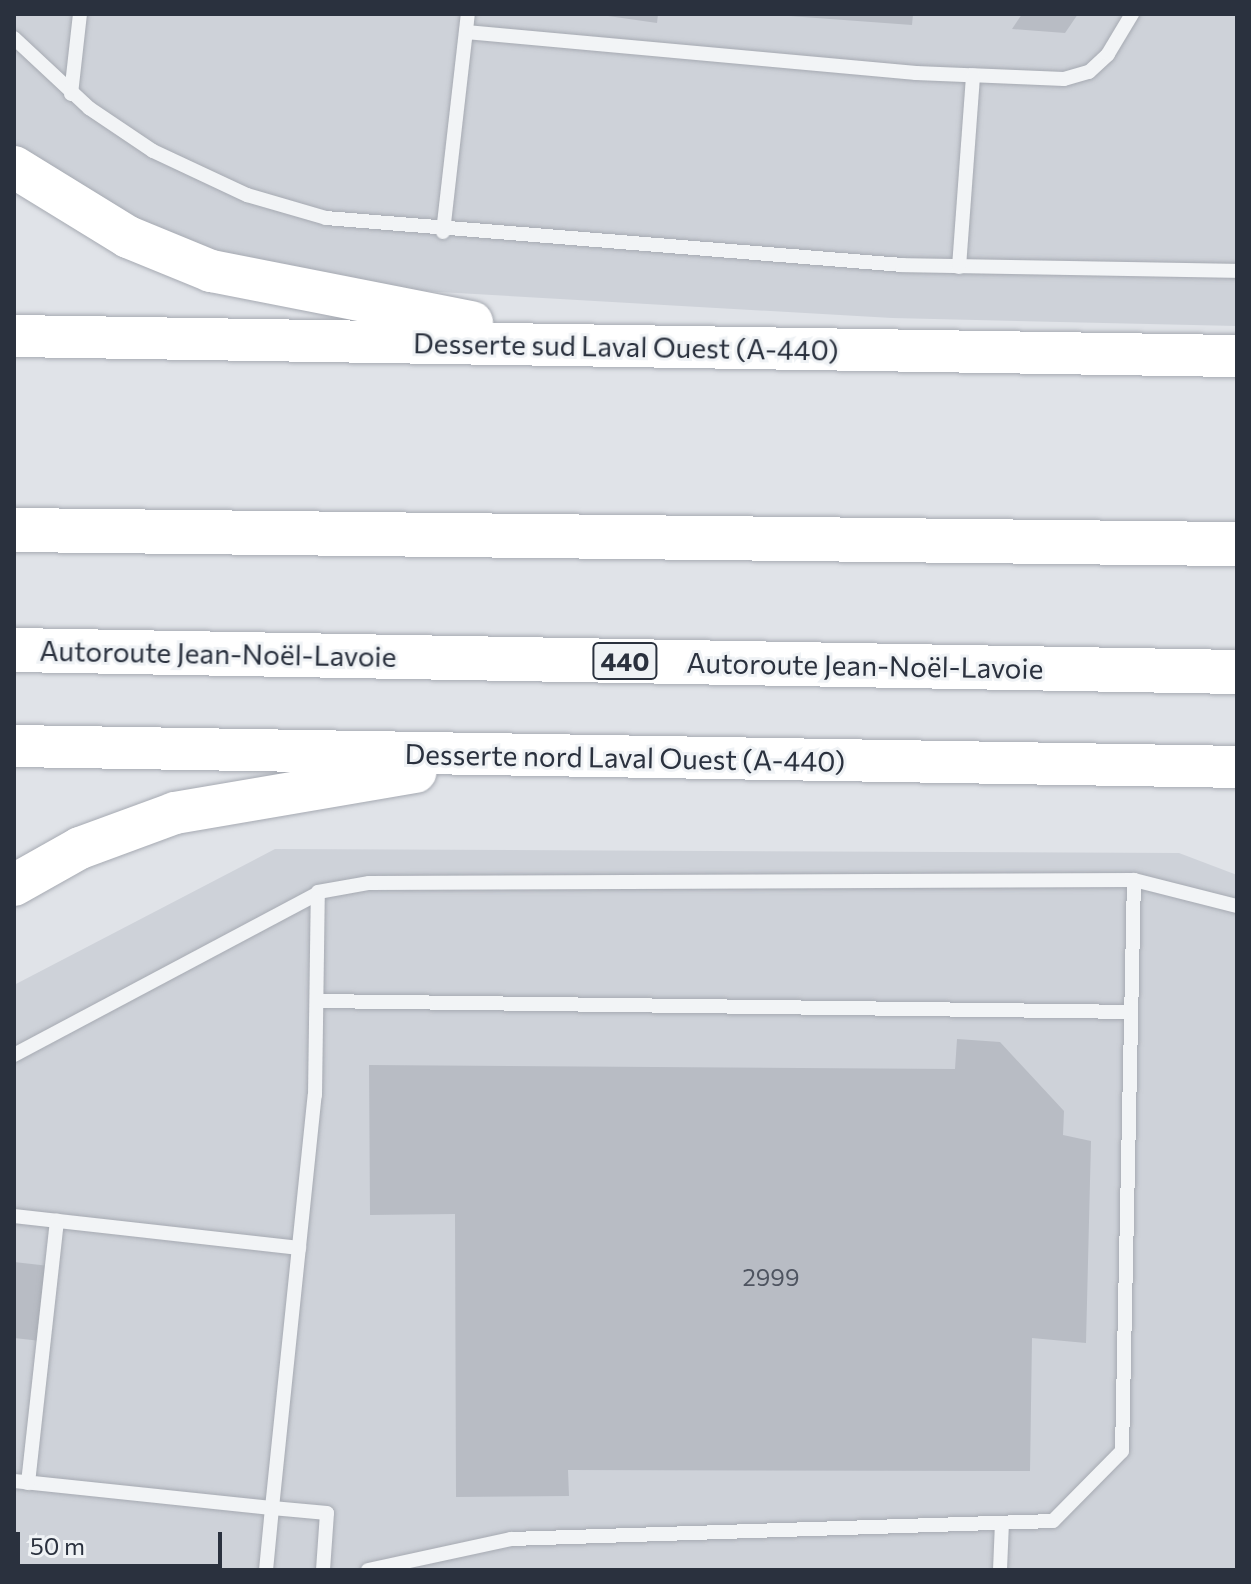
<!DOCTYPE html>
<meta charset="utf-8">
<style>
body{margin:0}
#map{position:relative;width:1251px;height:1584px;overflow:hidden;background:#e0e3e8;font-family:Commissioner,sans-serif}
div>[style]{position:absolute}
.built>*{inset:0;background:#ced2d9}
.building>*{inset:0;background:#b8bcc4}
.roads{filter:drop-shadow(0 0 2px #a6aab2) drop-shadow(0 0 2px #a6aab2)}
.lane>*{height:14px;margin:-7px;padding:0 7px;transform-origin:7px;border-radius:7px;background:#f2f4f6}
.primary>*{height:42px;margin:-21px;padding:0 21px;transform-origin:21px;border-radius:21px;background:#fff}
.highway>*{height:44px;margin:-22px;padding:0 22px;transform-origin:22px;border-radius:22px;background:#fff}
span{translate:-50% -50%;white-space:nowrap;text-align:center;line-height:1.15;-webkit-text-stroke:6px #eff2f5;paint-order:stroke}
.number-label{font-size:24px;color:#4e5460}
.number-label span{-webkit-text-stroke-width:0}
.shield-label span{padding:2px 6px;background:#eff2f5;border:2px solid;border-radius:6px;-webkit-text-stroke-width:0}
.shield-label{font-size:26px;color:#2a313e;font-weight:700}
.street-label{font-size:28px;color:#2a313e}
.frame{position:absolute;inset:0;border:16px solid #2a313e;pointer-events:none}
.scale{position:absolute;left:16px;top:1532px;width:206px;height:36px;box-sizing:border-box;border:4px solid #2a313e;border-top:0;padding-left:10px;font-size:24px;line-height:28px;white-space:nowrap;color:#2a313e;-webkit-text-stroke:6px #eff2f5;paint-order:stroke}
</style>
<div id="map">
<div class="built">
<div style="clip-path:polygon(14px 14px,1237px 14px,1237px 326px,892px 318px,404px 290px,202px 254px,14px 152px)"></div>
<div style="clip-path:polygon(275px 849px,1179px 853px,1237px 875px,1237px 1570px,14px 1570px,14px 985px)"></div>
</div>
<div class="building">
<div style="clip-path:polygon(594px 14px,658px 14px,657px 23px)"></div>
<div style="clip-path:polygon(761px 14px,913px 14px,912px 25px)"></div>
<div style="clip-path:polygon(1022px 14px,1078px 14px,1065px 33px,1012px 29px)"></div>
<div style="clip-path:polygon(957px 1039px,1000px 1042px,1064px 1111px,1063px 1135px,1091px 1141px,1086px 1343px,1032px 1338px,1030px 1471px,568px 1470px,569px 1496px,456px 1497px,455px 1214px,370px 1215px,369px 1065px,955px 1069px)"></div>
<div style="clip-path:polygon(14px 1262px,58px 1267px,50px 1342px,14px 1338px)"></div>
</div>
<div class="roads">
<div class="lane">
<div style="left:466px;top:32px;width:452px;rotate:5.2deg"></div>
<div style="left:916px;top:73px;width:148px;rotate:2.3deg"></div>
<div style="left:1064px;top:79px;width:26px;rotate:-16deg"></div>
<div style="left:1089px;top:72px;width:26px;rotate:-43deg"></div>
<div style="left:1108px;top:54px;width:47px;rotate:-59deg"></div>
<div style="left:14px;top:38px;width:103px;rotate:43deg"></div>
<div style="left:89px;top:108px;width:77px;rotate:33.9deg"></div>
<div style="left:153px;top:151px;width:104px;rotate:25.1deg"></div>
<div style="left:247px;top:195px;width:82px;rotate:16.2deg"></div>
<div style="left:326px;top:218px;width:578px;rotate:4.66deg"></div>
<div style="left:902px;top:265px;width:335px;rotate:1deg"></div>
<div style="left:71px;top:94px;width:81px;rotate:-83.6deg"></div>
<div style="left:443px;top:232px;width:219px;rotate:-83.5deg"></div>
<div style="left:959px;top:267px;width:192px;rotate:-85.8deg"></div>
<div style="left:317px;top:1001px;width:814px;rotate:0.77deg"></div>
<div style="left:14px;top:1055px;width:345px;rotate:-28deg"></div>
<div style="left:14px;top:1216px;width:287px;rotate:6.4deg"></div>
<div style="left:14px;top:1481px;width:259px;rotate:6deg"></div>
<div style="left:272px;top:1508px;width:62px;rotate:95.5deg"></div>
<div style="left:28px;top:1483px;width:264px;rotate:-83.7deg"></div>
<div style="left:323px;top:1570px;width:57px;rotate:-86deg"></div>
<div style="left:327px;top:1513px;width:55px;rotate:-174.8deg"></div>
<div style="left:272px;top:1508px;width:415px;rotate:-84.1deg"></div>
<div style="left:315px;top:1095px;width:203px;rotate:-89.2deg"></div>
<div style="left:318px;top:892px;width:52px;rotate:-10deg"></div>
<div style="left:369px;top:883px;width:765px;rotate:-0.22deg"></div>
<div style="left:1134px;top:880px;width:106px;rotate:14.2deg"></div>
<div style="left:368px;top:1570px;width:146px;rotate:-12.2deg"></div>
<div style="left:511px;top:1539px;width:542px;rotate:-1.9deg"></div>
<div style="left:1053px;top:1521px;width:98px;rotate:-45.4deg"></div>
<div style="left:1122px;top:1451px;width:571px;rotate:-88.8deg"></div>
<div style="left:1000px;top:1570px;width:47px;rotate:-87.6deg"></div>
</div>
<div class="primary">
<div style="left:14px;top:167px;width:134px;rotate:31.6deg"></div>
<div style="left:128px;top:237px;width:90px;rotate:22.3deg"></div>
<div style="left:211px;top:271px;width:266px;rotate:11.1deg"></div>
<div style="left:14px;top:336px;width:1223px;rotate:0.94deg"></div>
<div style="left:14px;top:746px;width:1223px;rotate:0.98deg"></div>
<div style="left:14px;top:885px;width:76px;rotate:-29.3deg"></div>
<div style="left:80px;top:848px;width:101px;rotate:-20.2deg"></div>
<div style="left:175px;top:813px;width:244px;rotate:-9.7deg"></div>
</div>
<div class="highway">
<div style="left:14px;top:530px;width:1223px;rotate:0.66deg"></div>
<div style="left:14px;top:650px;width:1223px;rotate:1.03deg"></div>
</div>
</div>
<div class="number-label">
<span style="left:771px;top:1277px">2999</span>
</div>
<div class="shield-label">
<span style="left:625px;top:661px">440</span>
</div>
<div class="street-label">
<span style="left:626px;top:346px;rotate:1deg">Desserte sud Laval Ouest (A-440)</span>
<span style="left:218px;top:653px;rotate:1deg">Autoroute Jean-Noël-Lavoie</span>
<span style="left:865px;top:665px;rotate:1deg">Autoroute Jean-Noël-Lavoie</span>
<span style="left:625px;top:757px;rotate:1deg">Desserte nord Laval Ouest (A-440)</span>
</div>
<div class="frame"></div>
<div class="scale">50 m</div>
</div>
